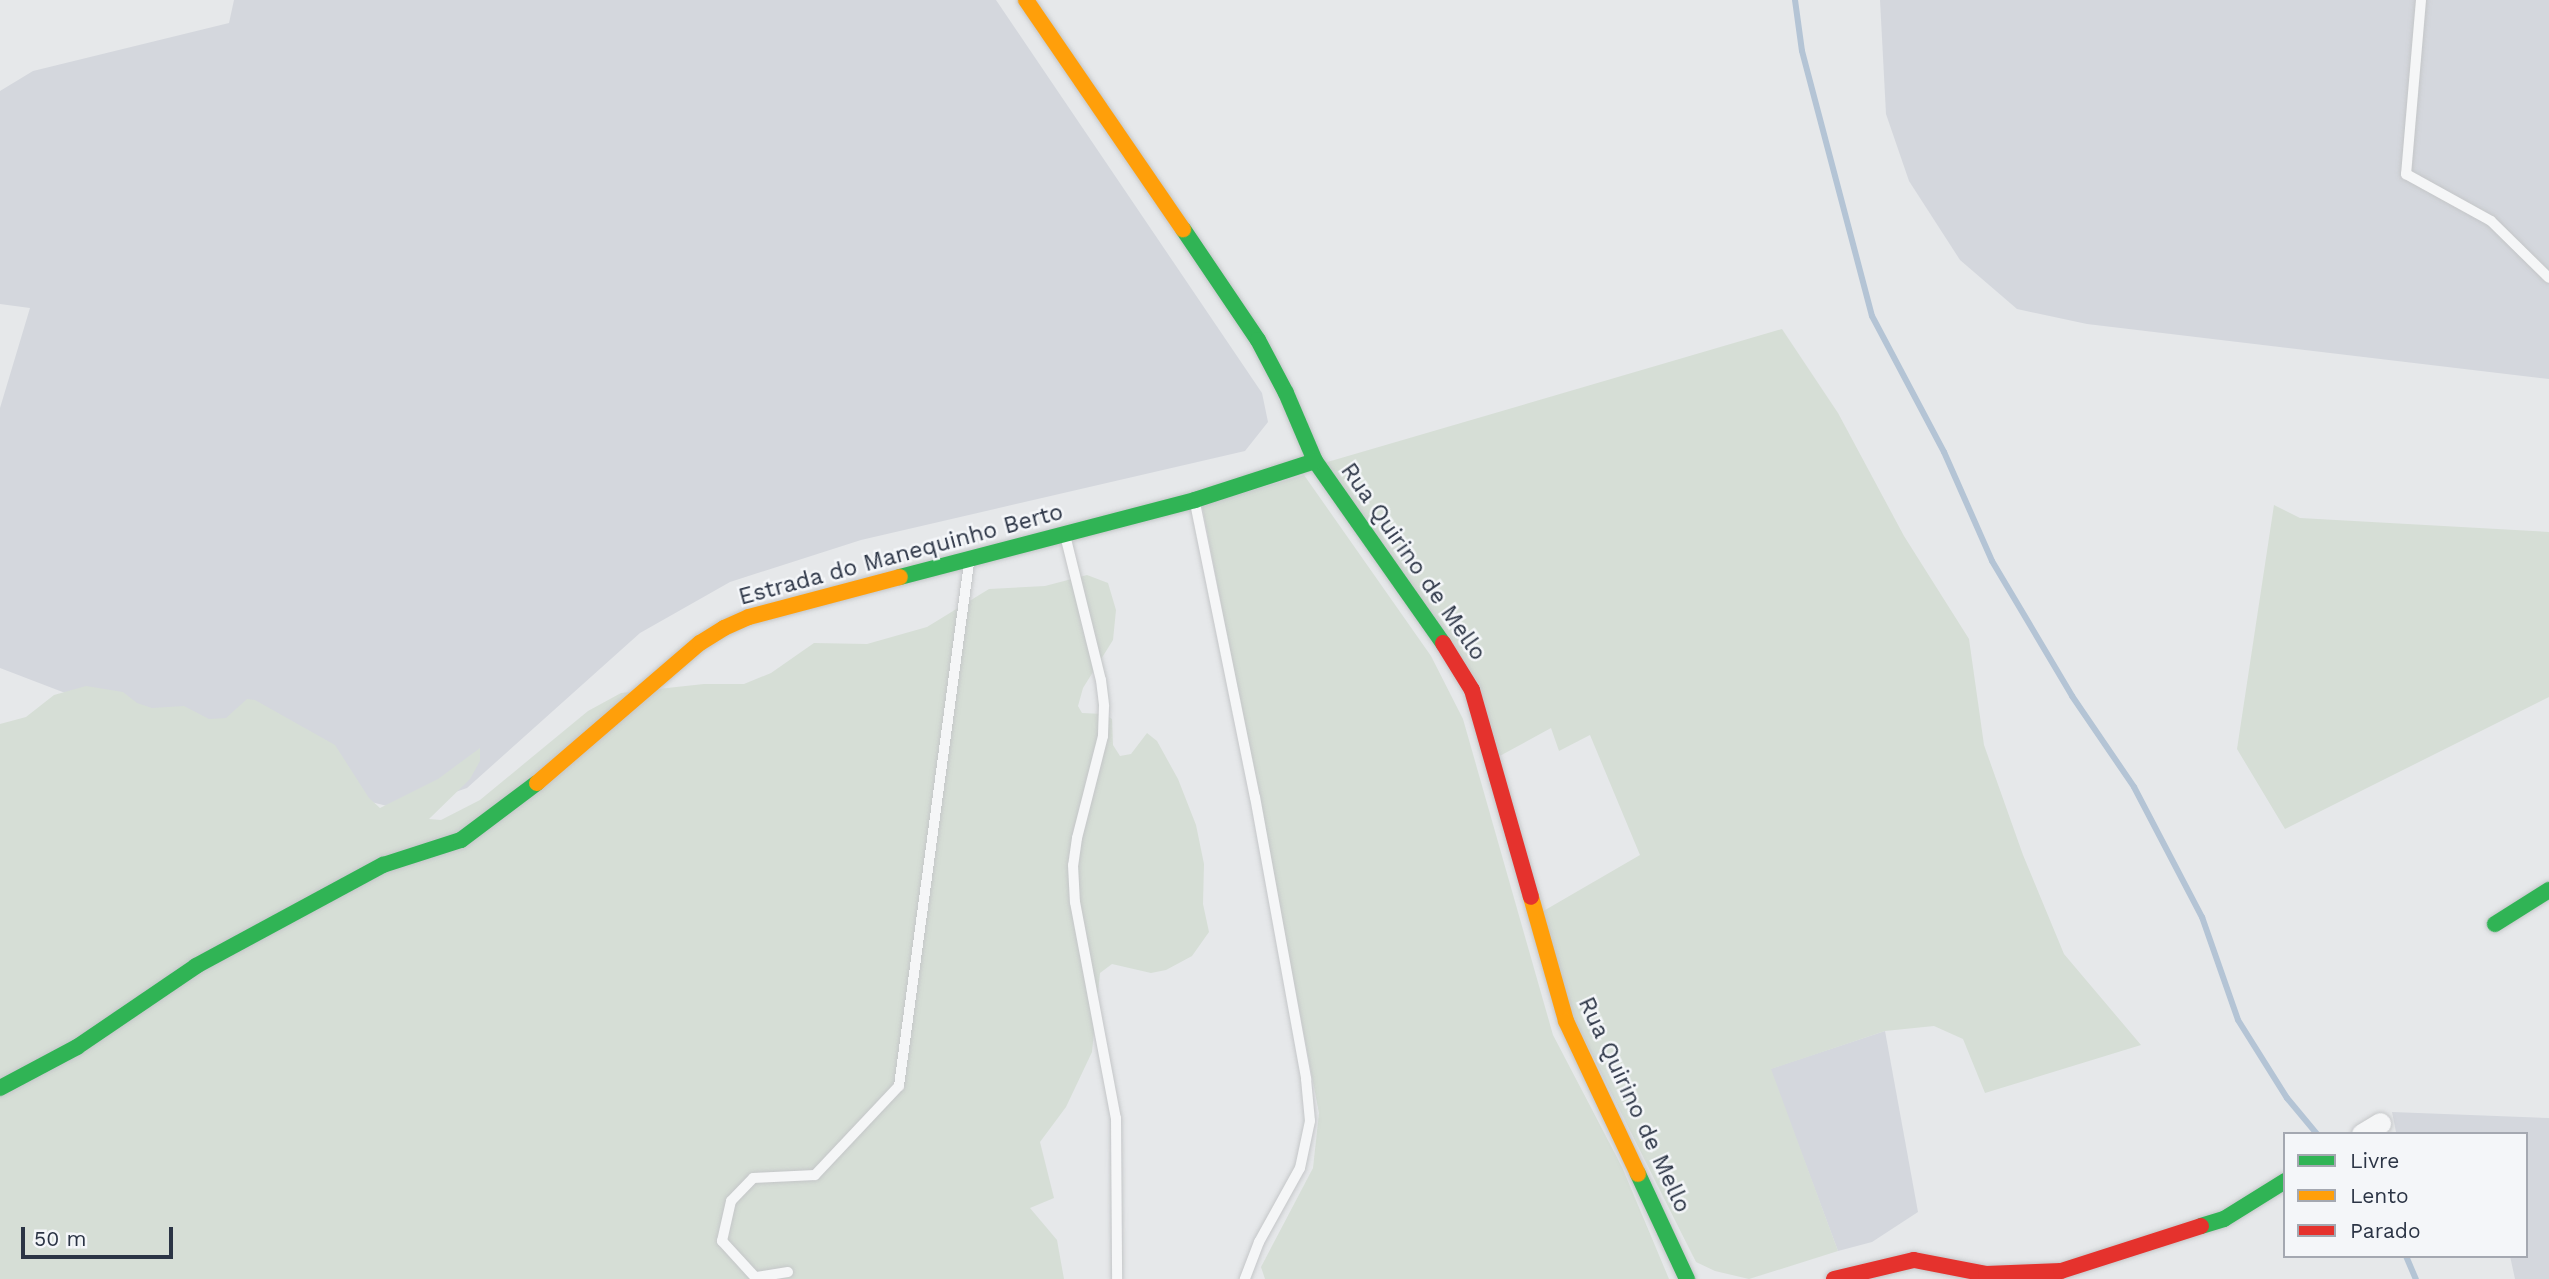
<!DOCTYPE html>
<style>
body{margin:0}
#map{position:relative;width:2549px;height:1279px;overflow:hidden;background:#e6e8ea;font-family:"Work Sans",sans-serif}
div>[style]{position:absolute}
.built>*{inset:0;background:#d4d7dd}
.green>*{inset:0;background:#d6ded6}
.stream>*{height:6px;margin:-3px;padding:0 3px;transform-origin:3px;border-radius:3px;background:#b4c4d5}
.roads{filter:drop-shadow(0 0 2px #c4c6c8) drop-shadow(0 0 2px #c4c6c8)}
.lane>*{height:10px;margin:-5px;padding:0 5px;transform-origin:5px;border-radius:5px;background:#f5f6f7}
.street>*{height:21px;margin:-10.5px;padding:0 10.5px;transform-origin:10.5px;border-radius:10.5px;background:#f5f6f7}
.fast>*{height:16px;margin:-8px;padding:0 8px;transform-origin:8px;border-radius:8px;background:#30b455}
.slow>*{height:16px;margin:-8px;padding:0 8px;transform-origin:8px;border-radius:8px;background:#ff9f0a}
.jam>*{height:16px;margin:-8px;padding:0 8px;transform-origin:8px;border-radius:8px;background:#e5322d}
span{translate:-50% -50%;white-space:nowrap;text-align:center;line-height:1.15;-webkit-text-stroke:5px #f4f6f9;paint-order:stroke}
.street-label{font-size:23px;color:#2b3445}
.legend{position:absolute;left:2283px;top:1132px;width:245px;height:126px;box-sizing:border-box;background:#f4f6f9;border:2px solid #a4a8b1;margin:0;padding:9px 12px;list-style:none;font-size:21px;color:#2b3445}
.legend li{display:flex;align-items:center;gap:14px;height:35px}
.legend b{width:35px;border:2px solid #a4a8b1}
.scale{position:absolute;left:21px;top:1227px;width:152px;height:32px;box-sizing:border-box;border:4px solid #2b3445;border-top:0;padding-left:9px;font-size:21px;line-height:24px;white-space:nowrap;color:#2b3445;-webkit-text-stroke:5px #f4f6f9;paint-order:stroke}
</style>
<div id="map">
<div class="built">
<div style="clip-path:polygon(234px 0,996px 0,1262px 393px,1268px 422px,1245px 451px,861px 540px,730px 582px,640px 633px,467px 788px,403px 810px,160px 749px,107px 709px,0 668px,0 408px,30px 308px,0 304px,0 91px,33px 71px,229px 23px)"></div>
<div style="clip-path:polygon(1880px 0,2549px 0,2549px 379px,2087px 324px,2017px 309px,1960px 260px,1909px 181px,1886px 114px)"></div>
<div style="clip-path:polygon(1885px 1031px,1918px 1212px,1872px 1242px,1838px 1251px,1770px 1069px)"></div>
<div style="clip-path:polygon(2392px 1112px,2549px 1118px,2549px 1279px,2515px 1279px,2510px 1256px,2526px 1256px,2526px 1134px,2396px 1132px)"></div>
</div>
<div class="green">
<div style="clip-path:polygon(1782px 329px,1838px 413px,1904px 536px,1969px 639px,1984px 745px,2023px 855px,2064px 954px,2141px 1045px,1985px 1093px,1963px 1039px,1934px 1026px,1885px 1031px,1771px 1069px,1838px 1251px,1749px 1279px,1715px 1271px,1696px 1262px,1574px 1019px,1540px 913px,1640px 855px,1590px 735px,1559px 751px,1551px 728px,1496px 758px,1479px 684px,1324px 463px)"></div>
<div style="clip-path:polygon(1304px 475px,1431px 656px,1463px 719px,1553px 1035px,1622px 1167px,1669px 1279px,1265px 1279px,1261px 1267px,1313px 1168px,1319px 1113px,1202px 505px)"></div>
<div style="clip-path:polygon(2274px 505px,2300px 518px,2549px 532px,2549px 697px,2285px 829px,2237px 749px)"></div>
<div style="clip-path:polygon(1087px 575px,1108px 583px,1116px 610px,1113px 640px,1083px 688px,1078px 706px,1082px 713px,1103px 714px,1112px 719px,1113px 745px,1120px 756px,1131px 754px,1147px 733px,1157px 741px,1178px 779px,1196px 825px,1204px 864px,1203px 904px,1209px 932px,1192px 956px,1166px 970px,1151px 973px,1112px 964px,1100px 973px,1092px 1052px,1066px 1107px,1040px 1142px,1054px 1198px,1030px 1208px,1057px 1240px,1064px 1279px,0 1279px,0 724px,26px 717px,54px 695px,86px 686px,123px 692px,137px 703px,152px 708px,184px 706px,209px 719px,226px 718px,247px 699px,255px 700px,335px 745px,369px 798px,380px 808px,438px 779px,480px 748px,480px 761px,470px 779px,429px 819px,441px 820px,480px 800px,588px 711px,621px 693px,704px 684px,744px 684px,771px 673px,814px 643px,867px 644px,927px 627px,989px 589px,1045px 586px)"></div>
</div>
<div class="stream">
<div style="left:1795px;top:0;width:51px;rotate:82.2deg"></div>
<div style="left:1802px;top:51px;width:274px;rotate:75.2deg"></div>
<div style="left:1872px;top:316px;width:154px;rotate:62.1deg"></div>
<div style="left:1944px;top:452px;width:119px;rotate:66.2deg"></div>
<div style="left:1992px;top:561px;width:157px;rotate:59.3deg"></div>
<div style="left:2072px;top:696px;width:110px;rotate:55.7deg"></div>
<div style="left:2134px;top:787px;width:147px;rotate:62.4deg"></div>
<div style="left:2202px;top:917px;width:109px;rotate:70.7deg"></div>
<div style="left:2238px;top:1020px;width:92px;rotate:57.9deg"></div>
<div style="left:2287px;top:1098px;width:47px;rotate:50.2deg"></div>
<div style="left:2406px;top:1256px;width:25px;rotate:67deg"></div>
</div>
<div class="roads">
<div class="lane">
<div style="left:2421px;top:0;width:175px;rotate:94.9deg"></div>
<div style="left:2406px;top:174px;width:97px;rotate:28.9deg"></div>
<div style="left:2491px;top:221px;width:81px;rotate:44.5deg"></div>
<div style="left:1195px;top:503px;width:300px;rotate:78.5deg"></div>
<div style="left:1255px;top:797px;width:287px;rotate:79.7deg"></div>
<div style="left:1306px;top:1079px;width:42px;rotate:84.6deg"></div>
<div style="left:1310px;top:1121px;width:48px;rotate:102deg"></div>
<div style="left:1300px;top:1168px;width:85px;rotate:119deg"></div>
<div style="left:1259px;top:1242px;width:40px;rotate:111deg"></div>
<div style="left:1065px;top:535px;width:149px;rotate:76.1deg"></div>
<div style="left:1101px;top:680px;width:26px;rotate:83deg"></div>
<div style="left:1104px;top:706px;width:30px;rotate:92deg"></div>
<div style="left:1103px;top:736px;width:105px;rotate:104.3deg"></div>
<div style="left:1077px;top:838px;width:27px;rotate:98deg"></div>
<div style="left:1073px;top:865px;width:37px;rotate:87deg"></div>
<div style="left:1075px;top:902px;width:220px;rotate:79.3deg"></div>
<div style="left:1116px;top:1118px;width:161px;rotate:89.6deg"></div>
<div style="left:788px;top:1272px;width:33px;rotate:171deg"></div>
<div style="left:755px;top:1277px;width:49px;rotate:-132.5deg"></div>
<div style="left:722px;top:1241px;width:41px;rotate:-77.3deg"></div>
<div style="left:731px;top:1201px;width:32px;rotate:-46deg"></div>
<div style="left:753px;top:1178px;width:62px;rotate:-2.8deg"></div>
<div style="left:815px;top:1175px;width:122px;rotate:-46.7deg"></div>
<div style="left:899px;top:1086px;width:528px;rotate:-82.38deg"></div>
</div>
<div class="street">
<div style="left:2362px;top:1134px;width:21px;rotate:-31deg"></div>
</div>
<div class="fast">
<div style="left:1183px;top:229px;width:134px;rotate:56deg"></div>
<div style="left:1258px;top:340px;width:60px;rotate:62.2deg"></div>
<div style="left:1286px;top:393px;width:74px;rotate:66.9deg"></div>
<div style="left:1315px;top:461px;width:223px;rotate:54.9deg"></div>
<div style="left:900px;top:577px;width:305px;rotate:-14.6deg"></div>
<div style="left:1195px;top:500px;width:126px;rotate:-18deg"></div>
<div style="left:2495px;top:924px;width:64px;rotate:-32.2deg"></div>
<div style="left:0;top:1088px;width:87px;rotate:-28deg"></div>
<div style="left:77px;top:1047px;width:144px;rotate:-34.2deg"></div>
<div style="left:196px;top:966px;width:213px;rotate:-28.4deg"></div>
<div style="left:383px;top:865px;width:82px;rotate:-17.8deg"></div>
<div style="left:461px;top:840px;width:95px;rotate:-36.9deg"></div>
<div style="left:1638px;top:1174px;width:116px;rotate:65deg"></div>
<div style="left:2201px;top:1226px;width:24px;rotate:-17deg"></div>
<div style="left:2224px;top:1219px;width:72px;rotate:-31.9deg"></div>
</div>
<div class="slow">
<div style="left:1026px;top:0;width:278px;rotate:55.6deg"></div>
<div style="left:537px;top:783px;width:215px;rotate:-40.7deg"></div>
<div style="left:700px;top:643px;width:28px;rotate:-32deg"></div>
<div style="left:724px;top:628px;width:27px;rotate:-24deg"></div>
<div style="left:749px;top:617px;width:156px;rotate:-14.8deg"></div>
<div style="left:1531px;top:897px;width:129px;rotate:74.2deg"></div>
<div style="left:1566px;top:1021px;width:169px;rotate:64.8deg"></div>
</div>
<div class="jam">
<div style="left:1443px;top:643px;width:55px;rotate:58.3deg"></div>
<div style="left:1472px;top:690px;width:215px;rotate:74.1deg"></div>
<div style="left:1834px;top:1279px;width:82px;rotate:-13.4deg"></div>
<div style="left:1914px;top:1260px;width:73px;rotate:11deg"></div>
<div style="left:1986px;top:1274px;width:75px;rotate:-2.3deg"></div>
<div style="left:2061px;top:1271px;width:147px;rotate:-17.8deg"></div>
</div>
</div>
<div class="street-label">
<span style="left:901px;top:555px;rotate:-15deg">Estrada do Manequinho Berto</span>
<span style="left:1413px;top:562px;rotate:55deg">Rua Quirino de Mello</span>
<span style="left:1634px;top:1105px;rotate:65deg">Rua Quirino de Mello</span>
</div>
<ul class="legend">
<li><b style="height:9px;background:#30b455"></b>Livre</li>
<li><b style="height:9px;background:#ff9f0a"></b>Lento</li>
<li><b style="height:9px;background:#e5322d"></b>Parado</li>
</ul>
<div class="scale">50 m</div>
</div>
